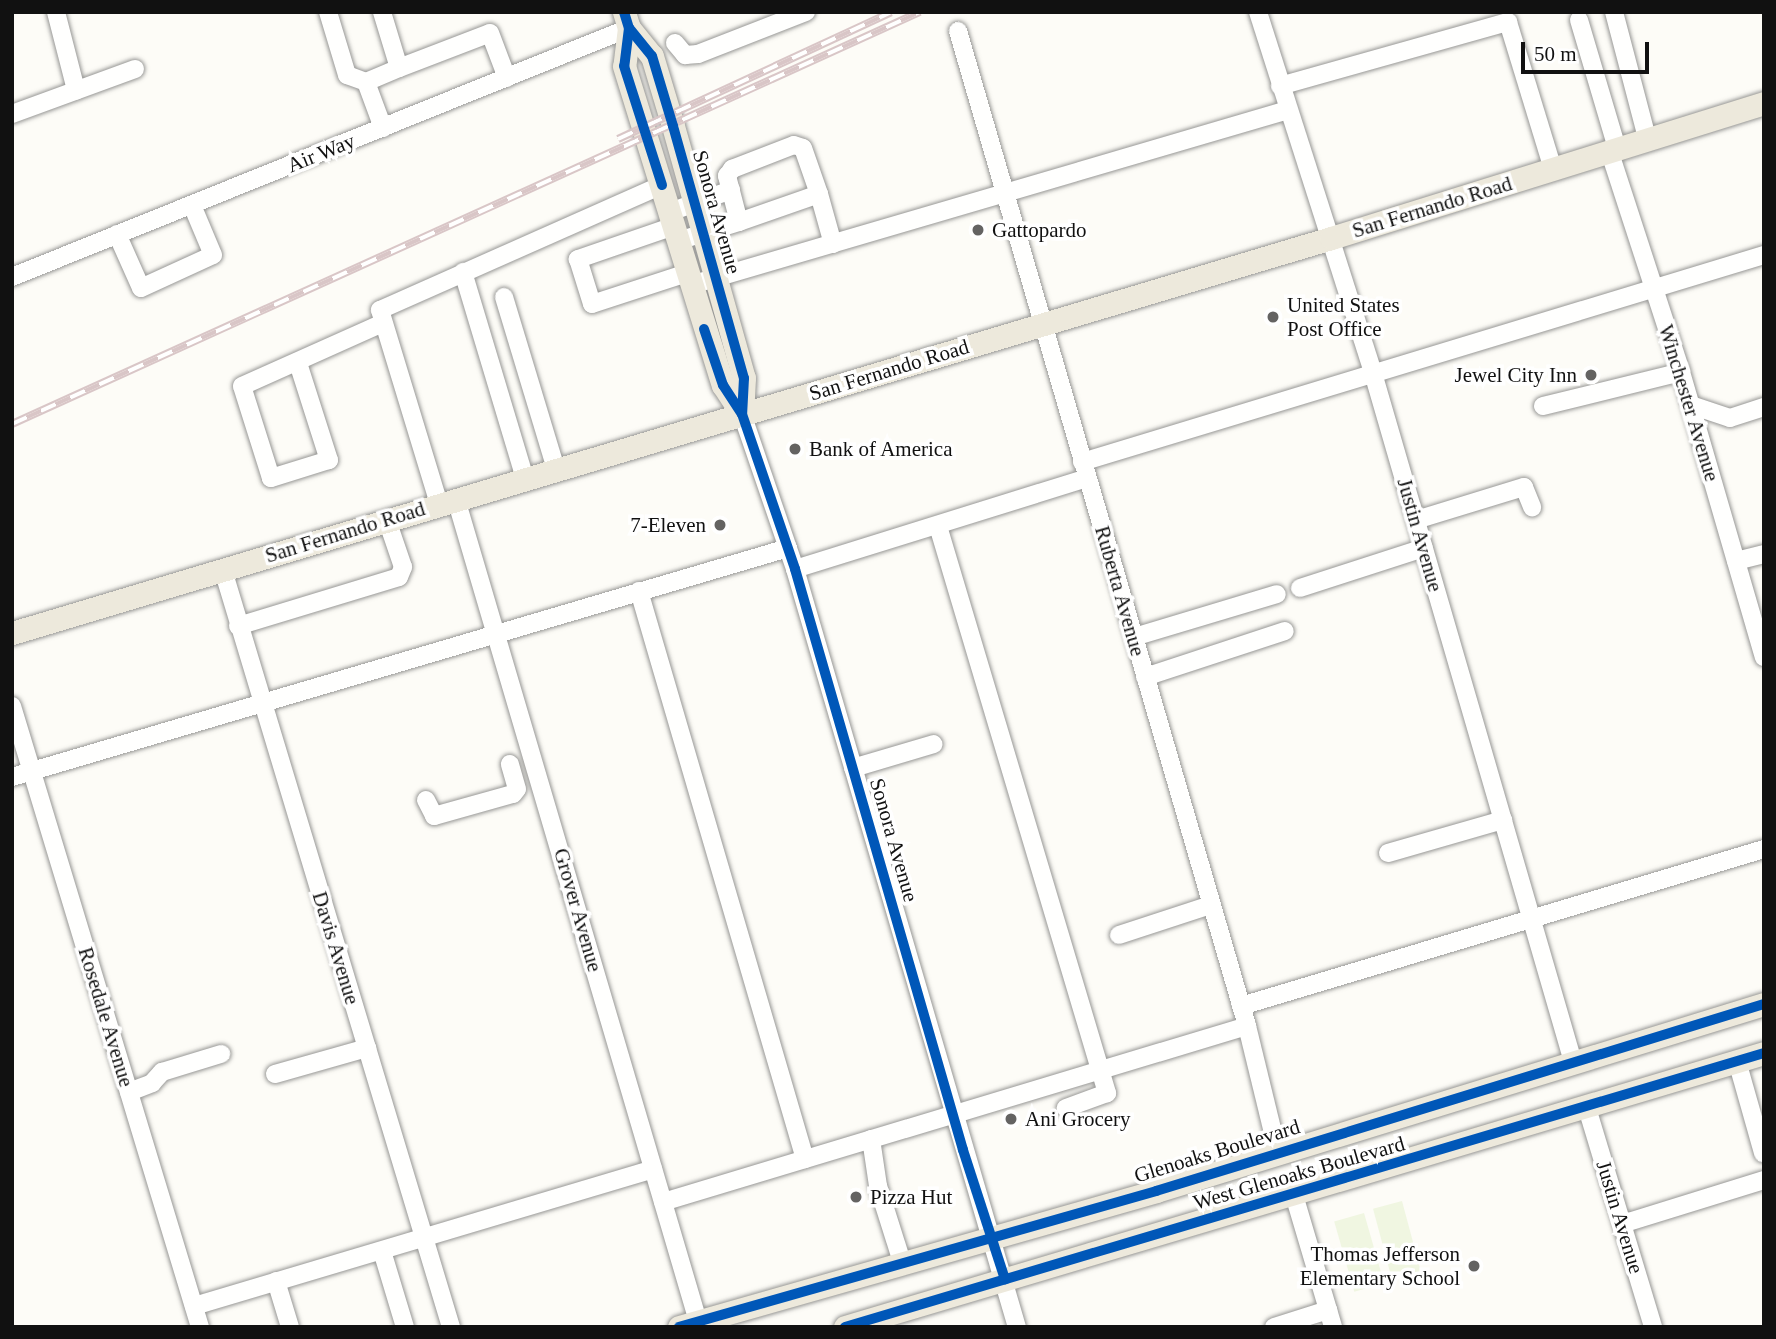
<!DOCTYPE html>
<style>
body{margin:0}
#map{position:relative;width:1776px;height:1339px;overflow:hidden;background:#fdfcf7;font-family:Georgia,serif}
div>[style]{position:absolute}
.pitch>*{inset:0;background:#f0f6e1;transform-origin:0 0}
.roads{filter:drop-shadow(0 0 2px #979795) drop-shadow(0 0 2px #979795)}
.minor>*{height:18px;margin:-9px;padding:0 9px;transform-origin:9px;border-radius:9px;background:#fffffe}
.major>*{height:23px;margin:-11.5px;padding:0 11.5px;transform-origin:11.5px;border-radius:11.5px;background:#ede9dc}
.rail>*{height:8px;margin-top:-4px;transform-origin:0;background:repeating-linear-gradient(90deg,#fff 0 16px,#d9c6c7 0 32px);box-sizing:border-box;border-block:2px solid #d9c6c7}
.cycleway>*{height:10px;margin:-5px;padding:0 5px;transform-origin:5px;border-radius:5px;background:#0057b8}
.dots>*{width:19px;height:19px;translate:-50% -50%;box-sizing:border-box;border:4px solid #fff;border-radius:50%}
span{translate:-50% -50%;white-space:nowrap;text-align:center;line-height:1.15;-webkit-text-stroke:7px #fff;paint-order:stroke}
.street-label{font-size:21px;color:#111}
.poi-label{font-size:21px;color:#111}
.left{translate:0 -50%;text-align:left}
.right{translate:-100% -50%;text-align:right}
.frame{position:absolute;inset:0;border:14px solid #111;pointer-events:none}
.scale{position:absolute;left:1521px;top:42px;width:128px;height:32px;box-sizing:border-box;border:4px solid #111;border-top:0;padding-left:9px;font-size:21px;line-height:24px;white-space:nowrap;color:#111;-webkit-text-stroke:5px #fff;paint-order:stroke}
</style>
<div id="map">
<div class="pitch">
<div style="left:1402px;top:1201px;width:73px;height:30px;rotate:75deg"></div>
<div style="left:1364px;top:1213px;width:73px;height:31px;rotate:74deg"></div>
</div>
<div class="roads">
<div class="minor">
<div style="left:56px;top:12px;width:81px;rotate:75.6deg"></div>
<div style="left:328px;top:12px;width:66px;rotate:73.2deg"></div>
<div style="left:347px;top:75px;width:20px;rotate:20deg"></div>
<div style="left:366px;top:82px;width:36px;rotate:-23deg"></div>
<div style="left:399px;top:68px;width:59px;rotate:-106.9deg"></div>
<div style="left:1258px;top:12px;width:379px;rotate:72.3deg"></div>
<div style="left:1373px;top:373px;width:717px;rotate:73.81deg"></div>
<div style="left:1614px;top:12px;width:130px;rotate:75.3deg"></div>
<div style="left:1579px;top:20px;width:134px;rotate:73.5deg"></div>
<div style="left:958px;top:31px;width:1036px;rotate:73.8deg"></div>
<div style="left:1247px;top:1026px;width:131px;rotate:76.3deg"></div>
<div style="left:675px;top:43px;width:16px;rotate:50deg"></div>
<div style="left:685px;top:55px;width:13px;rotate:-4deg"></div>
<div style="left:698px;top:54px;width:116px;rotate:-21.3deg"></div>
<div style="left:399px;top:68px;width:97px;rotate:-21deg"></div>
<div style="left:490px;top:33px;width:48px;rotate:69.3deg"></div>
<div style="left:366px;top:82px;width:49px;rotate:69.7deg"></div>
<div style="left:1280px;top:86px;width:237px;rotate:-15.7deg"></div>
<div style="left:1508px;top:22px;width:154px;rotate:73deg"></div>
<div style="left:12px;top:114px;width:131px;rotate:-20.1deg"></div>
<div style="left:1609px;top:150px;width:233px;rotate:72deg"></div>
<div style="left:1681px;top:372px;width:297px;rotate:73.8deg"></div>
<div style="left:819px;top:194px;width:85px;rotate:160.7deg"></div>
<div style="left:739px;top:222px;width:48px;rotate:-104.6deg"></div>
<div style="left:727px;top:176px;width:9px;rotate:-54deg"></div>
<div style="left:732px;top:169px;width:66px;rotate:-21.2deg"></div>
<div style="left:794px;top:145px;width:9px;rotate:18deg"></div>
<div style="left:803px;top:148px;width:49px;rotate:70.8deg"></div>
<div style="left:819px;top:194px;width:52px;rotate:74.4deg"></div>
<div style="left:670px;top:212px;width:65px;rotate:-19.8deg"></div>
<div style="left:674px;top:226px;width:102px;rotate:161deg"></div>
<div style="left:578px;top:259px;width:47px;rotate:72.7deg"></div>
<div style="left:592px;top:304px;width:100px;rotate:-18.1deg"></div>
<div style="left:117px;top:234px;width:59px;rotate:66deg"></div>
<div style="left:141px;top:288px;width:79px;rotate:-24.6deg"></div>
<div style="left:213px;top:255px;width:54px;rotate:-112.8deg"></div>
<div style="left:678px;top:241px;width:64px;rotate:-17.3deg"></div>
<div style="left:463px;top:272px;width:216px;rotate:73.3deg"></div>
<div style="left:12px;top:277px;width:665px;rotate:-21.98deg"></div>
<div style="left:691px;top:285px;width:622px;rotate:-16.34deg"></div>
<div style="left:504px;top:297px;width:180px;rotate:73.2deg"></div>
<div style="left:298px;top:363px;width:102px;rotate:72.3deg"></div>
<div style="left:329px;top:460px;width:61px;rotate:162.8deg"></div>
<div style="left:271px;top:478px;width:96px;rotate:-107.5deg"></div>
<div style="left:242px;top:386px;width:154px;rotate:-24.1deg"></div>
<div style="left:1691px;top:405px;width:41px;rotate:18.4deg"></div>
<div style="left:1730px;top:418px;width:36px;rotate:-18deg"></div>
<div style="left:1543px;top:406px;width:142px;rotate:-13.8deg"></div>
<div style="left:742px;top:414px;width:164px;rotate:71.1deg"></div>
<div style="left:795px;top:569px;width:790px;rotate:73.68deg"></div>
<div style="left:1082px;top:462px;width:713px;rotate:-16.88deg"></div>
<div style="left:456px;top:499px;width:857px;rotate:73.6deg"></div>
<div style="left:439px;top:504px;width:203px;rotate:-106.9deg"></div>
<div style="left:380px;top:310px;width:308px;rotate:-23.9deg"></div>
<div style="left:1416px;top:520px;width:113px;rotate:-17deg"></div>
<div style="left:1524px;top:487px;width:22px;rotate:68deg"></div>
<div style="left:938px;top:526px;width:592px;rotate:73.4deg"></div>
<div style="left:1107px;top:1093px;width:44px;rotate:159.9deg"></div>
<div style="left:1736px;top:561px;width:29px;rotate:-14deg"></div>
<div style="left:795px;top:569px;width:306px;rotate:-17.3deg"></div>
<div style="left:223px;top:570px;width:791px;rotate:73.24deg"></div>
<div style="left:1300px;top:588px;width:130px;rotate:-17.9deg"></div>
<div style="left:639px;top:591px;width:592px;rotate:73.71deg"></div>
<div style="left:238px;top:626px;width:168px;rotate:-16.9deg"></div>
<div style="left:399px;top:577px;width:11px;rotate:-68deg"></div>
<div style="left:403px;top:567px;width:50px;rotate:-108.8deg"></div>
<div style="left:1134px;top:637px;width:149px;rotate:-16.7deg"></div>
<div style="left:1145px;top:677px;width:147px;rotate:-18.2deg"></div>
<div style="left:12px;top:706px;width:649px;rotate:73.16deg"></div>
<div style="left:853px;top:768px;width:84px;rotate:-16.5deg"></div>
<div style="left:12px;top:777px;width:809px;rotate:-16.44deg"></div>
<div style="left:426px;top:800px;width:18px;rotate:63deg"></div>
<div style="left:434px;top:816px;width:82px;rotate:-15.6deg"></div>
<div style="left:513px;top:794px;width:6px;rotate:-51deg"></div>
<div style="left:517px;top:789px;width:26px;rotate:-106deg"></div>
<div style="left:1388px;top:853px;width:120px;rotate:-16deg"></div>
<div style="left:1119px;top:935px;width:97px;rotate:-18.1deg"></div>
<div style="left:1241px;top:1006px;width:546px;rotate:-16.71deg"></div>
<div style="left:1737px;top:1061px;width:96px;rotate:74.2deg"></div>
<div style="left:275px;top:1074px;width:96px;rotate:-15.8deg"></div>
<div style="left:129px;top:1092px;width:25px;rotate:-21deg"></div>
<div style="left:152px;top:1083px;width:15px;rotate:-48deg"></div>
<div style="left:162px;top:1072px;width:62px;rotate:-17deg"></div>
<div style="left:1587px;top:1108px;width:229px;rotate:73.2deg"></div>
<div style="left:871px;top:1139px;width:48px;rotate:81.5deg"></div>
<div style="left:878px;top:1186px;width:80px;rotate:72.5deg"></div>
<div style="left:1294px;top:1195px;width:138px;rotate:73.5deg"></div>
<div style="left:663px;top:1202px;width:610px;rotate:-16.77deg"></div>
<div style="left:1622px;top:1224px;width:149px;rotate:-17.2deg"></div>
<div style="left:382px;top:1251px;width:79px;rotate:73.2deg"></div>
<div style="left:276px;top:1281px;width:48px;rotate:73.1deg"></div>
<div style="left:194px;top:1306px;width:479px;rotate:-16.6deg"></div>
<div style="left:1274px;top:1327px;width:57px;rotate:-17.5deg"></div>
</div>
<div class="major">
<div style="left:624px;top:12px;width:17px;rotate:73deg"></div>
<div style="left:629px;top:28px;width:36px;rotate:51deg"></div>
<div style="left:652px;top:56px;width:73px;rotate:73.3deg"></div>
<div style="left:673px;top:126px;width:262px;rotate:74.3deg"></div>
<div style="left:744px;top:378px;width:36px;rotate:93deg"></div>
<div style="left:629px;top:28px;width:38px;rotate:97deg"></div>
<div style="left:624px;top:66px;width:334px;rotate:72.8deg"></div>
<div style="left:723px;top:385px;width:35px;rotate:57deg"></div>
<div style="left:12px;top:633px;width:1377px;rotate:-16.67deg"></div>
<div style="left:1331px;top:238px;width:454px;rotate:-17.3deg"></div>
<div style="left:679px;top:1327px;width:496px;rotate:-15.9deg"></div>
<div style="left:1156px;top:1191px;width:636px;rotate:-17.1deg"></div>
<div style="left:845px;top:1327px;width:959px;rotate:-16.6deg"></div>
</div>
</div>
<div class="rail">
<div style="left:618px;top:139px;width:301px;rotate:-24.9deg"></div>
<div style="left:12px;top:424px;width:997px;rotate:-24.41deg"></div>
</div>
<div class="cycleway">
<div style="left:624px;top:12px;width:17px;rotate:73deg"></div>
<div style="left:629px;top:28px;width:36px;rotate:51deg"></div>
<div style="left:652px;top:56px;width:73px;rotate:73.3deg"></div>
<div style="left:673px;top:126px;width:262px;rotate:74.3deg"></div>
<div style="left:744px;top:378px;width:36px;rotate:93deg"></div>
<div style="left:629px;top:28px;width:38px;rotate:97deg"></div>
<div style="left:624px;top:66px;width:125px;rotate:72.3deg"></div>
<div style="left:704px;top:329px;width:59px;rotate:71.3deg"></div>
<div style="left:723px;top:385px;width:35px;rotate:57deg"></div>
<div style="left:742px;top:414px;width:164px;rotate:71.1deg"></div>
<div style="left:795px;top:569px;width:605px;rotate:73.87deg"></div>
<div style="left:963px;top:1150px;width:136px;rotate:72deg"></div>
<div style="left:679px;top:1327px;width:496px;rotate:-15.9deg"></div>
<div style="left:1156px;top:1191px;width:636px;rotate:-17.1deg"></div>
<div style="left:845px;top:1327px;width:959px;rotate:-16.6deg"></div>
</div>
<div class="dots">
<div style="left:978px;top:230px;background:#646362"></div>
<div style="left:1273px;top:317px;background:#646362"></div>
<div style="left:1591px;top:375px;background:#646362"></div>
<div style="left:795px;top:449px;background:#646362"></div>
<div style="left:720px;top:525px;background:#646362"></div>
<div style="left:1011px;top:1119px;background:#646362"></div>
<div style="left:856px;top:1197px;background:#646362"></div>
<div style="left:1474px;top:1266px;background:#646362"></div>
</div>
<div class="street-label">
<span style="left:321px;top:153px;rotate:-22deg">Air Way</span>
<span style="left:1432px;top:207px;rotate:-17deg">San Fernando Road</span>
<span style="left:717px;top:212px;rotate:74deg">Sonora Avenue</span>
<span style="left:889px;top:370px;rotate:-17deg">San Fernando Road</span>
<span style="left:1689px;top:403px;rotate:73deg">Winchester Avenue</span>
<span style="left:345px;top:532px;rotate:-17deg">San Fernando Road</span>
<span style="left:1420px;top:535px;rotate:74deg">Justin Avenue</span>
<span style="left:1120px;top:591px;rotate:74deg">Ruberta Avenue</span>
<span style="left:894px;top:840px;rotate:74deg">Sonora Avenue</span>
<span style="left:578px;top:910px;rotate:74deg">Grover Avenue</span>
<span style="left:336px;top:948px;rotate:73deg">Davis Avenue</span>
<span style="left:106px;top:1017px;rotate:73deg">Rosedale Avenue</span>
<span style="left:1217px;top:1151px;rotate:-17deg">Glenoaks Boulevard</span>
<span style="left:1299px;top:1173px;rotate:-16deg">West Glenoaks Boulevard</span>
<span style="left:1620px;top:1217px;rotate:73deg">Justin Avenue</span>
</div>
<div class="poi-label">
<span class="left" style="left:992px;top:230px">Gattopardo</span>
<span class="left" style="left:1287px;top:317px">United States<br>Post Office</span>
<span class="right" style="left:1577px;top:375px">Jewel City Inn</span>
<span class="left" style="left:809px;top:449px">Bank of America</span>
<span class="right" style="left:706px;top:525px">7-Eleven</span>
<span class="left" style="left:1025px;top:1119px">Ani Grocery</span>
<span class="left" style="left:870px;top:1197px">Pizza Hut</span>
<span class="right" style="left:1460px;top:1266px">Thomas Jefferson<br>Elementary School</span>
</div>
<div class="frame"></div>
<div class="scale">50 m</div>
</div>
